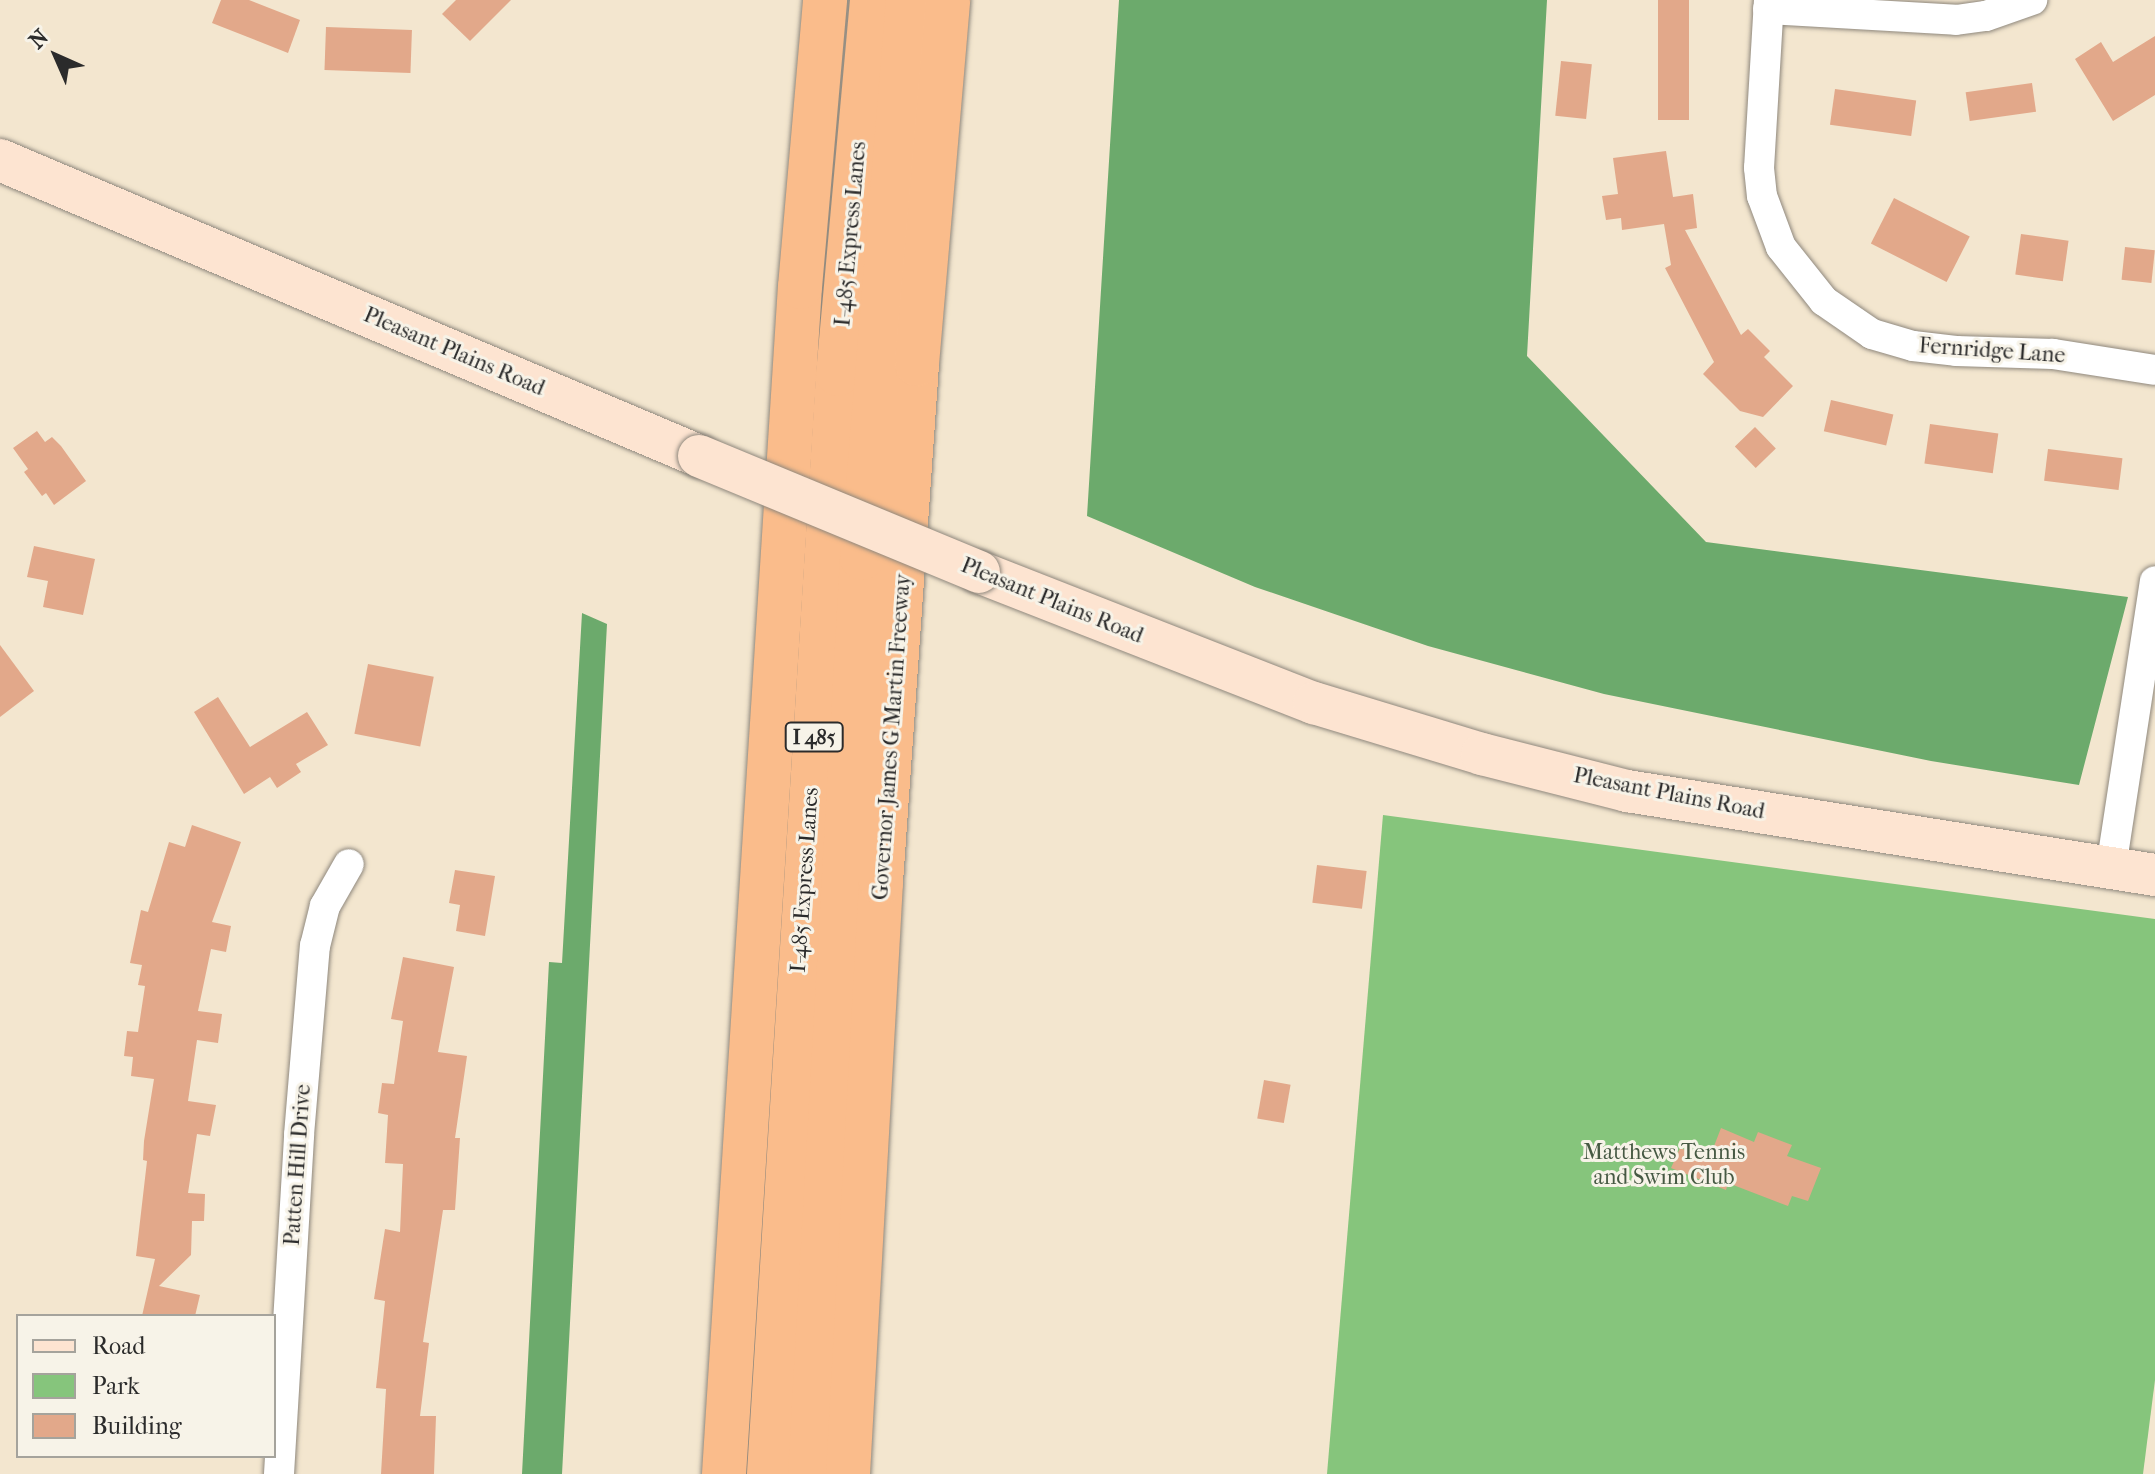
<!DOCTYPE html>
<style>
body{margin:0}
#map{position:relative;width:2155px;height:1474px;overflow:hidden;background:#f3e6cf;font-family:"IM FELL French Canon",serif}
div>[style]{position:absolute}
.green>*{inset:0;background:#86c57c}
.forest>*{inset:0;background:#6caa6c}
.building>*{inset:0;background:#e2a88a;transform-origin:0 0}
.roads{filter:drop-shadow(0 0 2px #8f887d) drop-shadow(0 0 2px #8f887d)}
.street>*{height:30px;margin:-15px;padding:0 15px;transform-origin:15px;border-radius:15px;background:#fff}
.secondary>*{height:42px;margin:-21px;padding:0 21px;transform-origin:21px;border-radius:21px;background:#fde4d1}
.highway>*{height:44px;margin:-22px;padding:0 22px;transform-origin:22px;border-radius:22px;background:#fabc8b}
.bridges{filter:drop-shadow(0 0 2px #8f887d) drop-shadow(0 0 2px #8f887d)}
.secondary-bridge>*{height:42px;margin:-21px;padding:0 21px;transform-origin:21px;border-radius:21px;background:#fde4d1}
span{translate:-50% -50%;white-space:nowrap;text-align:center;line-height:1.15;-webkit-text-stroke:6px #f7f3e8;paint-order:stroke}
.shield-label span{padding:2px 6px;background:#f7f3e8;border:2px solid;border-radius:6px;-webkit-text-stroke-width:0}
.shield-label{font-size:20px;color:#2b2b2b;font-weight:700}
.street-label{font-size:22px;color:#2b2b2b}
.park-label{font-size:22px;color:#465943}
.legend{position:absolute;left:16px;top:1314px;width:260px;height:144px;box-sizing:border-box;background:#f7f3e8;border:2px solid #a5a39c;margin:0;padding:10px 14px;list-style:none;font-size:24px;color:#2b2b2b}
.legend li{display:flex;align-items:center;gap:16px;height:40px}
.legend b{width:40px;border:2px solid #a5a39c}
.north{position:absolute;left:16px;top:16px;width:80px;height:80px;-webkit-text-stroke:6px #f7f3e8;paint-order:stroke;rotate:315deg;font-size:22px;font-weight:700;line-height:32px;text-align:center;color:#2b2b2b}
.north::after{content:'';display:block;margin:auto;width:28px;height:36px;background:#2b2b2b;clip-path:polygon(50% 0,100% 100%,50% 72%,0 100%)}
</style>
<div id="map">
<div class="green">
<div style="clip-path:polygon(1383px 815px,2155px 919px,2155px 1380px,2143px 1474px,1327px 1474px)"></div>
</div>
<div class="forest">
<div style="clip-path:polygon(1119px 0,1547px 0,1527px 356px,1706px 542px,2128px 597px,2079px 785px,1931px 761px,1604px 694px,1428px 646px,1255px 587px,1087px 516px)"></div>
<div style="clip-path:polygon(582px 613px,607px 624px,562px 1474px,522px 1474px,549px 962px,562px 963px)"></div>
</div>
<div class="building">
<div style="clip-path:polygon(221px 0,249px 0,300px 20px,288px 53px,212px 23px)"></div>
<div style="clip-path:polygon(456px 0,511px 0,470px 41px,442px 14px)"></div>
<div style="left:1658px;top:0;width:31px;height:120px"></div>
<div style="left:326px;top:27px;width:86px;height:43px;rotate:2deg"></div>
<div style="clip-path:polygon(2155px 36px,2155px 95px,2113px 121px,2075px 59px,2101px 42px,2113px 62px)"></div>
<div style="left:1561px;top:61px;width:31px;height:55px;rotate:6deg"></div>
<div style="left:2032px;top:83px;width:29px;height:67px;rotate:82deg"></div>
<div style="left:1835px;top:89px;width:82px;height:36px;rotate:8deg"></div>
<div style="clip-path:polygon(1666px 151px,1673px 197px,1693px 194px,1697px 228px,1685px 230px,1741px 335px,1748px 329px,1770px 351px,1764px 357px,1793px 386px,1763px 417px,1740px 411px,1703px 374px,1714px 362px,1665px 268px,1671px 265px,1664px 224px,1622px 230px,1621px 218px,1606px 220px,1602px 196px,1618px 194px,1613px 158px)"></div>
<div style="left:1894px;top:198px;width:85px;height:51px;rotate:27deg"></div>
<div style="left:2021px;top:234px;width:48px;height:41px;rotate:8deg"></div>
<div style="left:2125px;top:247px;width:30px;height:33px;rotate:6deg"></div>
<div style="left:1831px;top:400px;width:64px;height:32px;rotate:13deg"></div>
<div style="left:1930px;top:424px;width:69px;height:40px;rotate:8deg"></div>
<div style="left:1755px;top:427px;width:30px;height:28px;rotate:46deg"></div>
<div style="clip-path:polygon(37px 431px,45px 442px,52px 437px,61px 446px,86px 481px,54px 505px,46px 493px,42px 496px,24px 472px,28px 469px,13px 448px)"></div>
<div style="left:2048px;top:449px;width:75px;height:32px;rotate:7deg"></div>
<div style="clip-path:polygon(34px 546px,95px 559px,83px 615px,43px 607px,48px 581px,27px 577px)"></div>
<div style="clip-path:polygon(0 645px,34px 691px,0 717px)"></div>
<div style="left:368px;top:664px;width:67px;height:71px;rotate:11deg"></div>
<div style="clip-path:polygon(218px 697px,250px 747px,307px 712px,328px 745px,296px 764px,301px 772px,277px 788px,270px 777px,244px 794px,194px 712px)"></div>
<div style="clip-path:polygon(192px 825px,241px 842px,212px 922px,231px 926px,226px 952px,211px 949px,198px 1011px,222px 1014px,218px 1043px,197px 1040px,188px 1101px,216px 1105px,210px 1136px,197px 1134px,188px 1193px,205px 1194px,204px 1221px,192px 1221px,191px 1255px,159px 1286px,200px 1295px,195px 1316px,142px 1316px,155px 1259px,136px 1256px,147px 1161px,143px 1160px,144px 1141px,154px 1079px,131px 1076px,133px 1057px,124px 1056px,127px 1031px,138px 1032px,145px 986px,138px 985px,142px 965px,130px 963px,141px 910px,148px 912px,169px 842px,185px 847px)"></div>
<div style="left:1317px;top:865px;width:50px;height:38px;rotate:7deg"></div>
<div style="clip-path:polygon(455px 870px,495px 876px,485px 936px,456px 931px,460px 905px,449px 903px)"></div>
<div style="clip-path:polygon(403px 957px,454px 967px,438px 1052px,467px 1056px,455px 1138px,460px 1138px,455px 1210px,443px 1210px,423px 1342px,429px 1343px,420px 1416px,436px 1416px,434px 1474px,381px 1474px,386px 1389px,376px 1388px,385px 1301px,374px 1299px,385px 1229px,400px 1232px,403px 1164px,385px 1163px,388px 1115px,378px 1113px,382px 1083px,394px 1084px,403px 1021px,391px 1019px)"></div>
<div style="left:1264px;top:1080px;width:27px;height:39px;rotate:10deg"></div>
<div style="clip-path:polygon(1721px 1128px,1754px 1142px,1758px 1132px,1792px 1145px,1787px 1156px,1821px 1168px,1808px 1201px,1792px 1196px,1788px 1206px,1728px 1183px,1726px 1190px,1671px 1168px,1680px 1148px,1709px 1159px)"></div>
</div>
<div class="roads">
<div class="street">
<div style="left:1769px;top:0;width:168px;rotate:93.4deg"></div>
<div style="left:1759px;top:168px;width:28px;rotate:84deg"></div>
<div style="left:1762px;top:196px;width:54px;rotate:69.6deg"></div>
<div style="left:1781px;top:247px;width:69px;rotate:51.5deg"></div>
<div style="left:1824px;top:301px;width:58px;rotate:34.5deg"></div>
<div style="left:1872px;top:334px;width:43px;rotate:16.3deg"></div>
<div style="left:1913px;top:346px;width:43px;rotate:6.6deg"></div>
<div style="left:1956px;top:351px;width:97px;rotate:1.8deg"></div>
<div style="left:2053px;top:354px;width:103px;rotate:8.9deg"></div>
<div style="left:1768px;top:9px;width:188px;rotate:3.3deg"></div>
<div style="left:1956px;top:20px;width:30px;rotate:-8deg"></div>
<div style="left:1986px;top:16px;width:49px;rotate:-19.2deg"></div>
<div style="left:2111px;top:868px;width:290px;rotate:-81.3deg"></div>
<div style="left:279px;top:1474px;width:340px;rotate:-86.6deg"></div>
<div style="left:299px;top:1135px;width:190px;rotate:-85.2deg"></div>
<div style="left:315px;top:946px;width:41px;rotate:-76deg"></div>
<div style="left:325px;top:906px;width:48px;rotate:-60.3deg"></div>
</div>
<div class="secondary">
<div style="left:0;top:160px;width:759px;rotate:22.95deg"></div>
<div style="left:979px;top:572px;width:360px;rotate:21.4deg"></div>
<div style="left:1314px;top:703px;width:176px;rotate:16.9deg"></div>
<div style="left:1482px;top:754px;width:150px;rotate:14.3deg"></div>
<div style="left:1627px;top:791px;width:535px;rotate:9.04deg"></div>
</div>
<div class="highway">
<div style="left:724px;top:1474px;width:1189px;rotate:-86.34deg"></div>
<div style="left:800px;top:287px;width:288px;rotate:-85deg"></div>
<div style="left:769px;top:1474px;width:1102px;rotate:-86.41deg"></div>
<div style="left:838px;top:374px;width:376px;rotate:-84.8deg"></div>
<div style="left:810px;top:1474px;width:917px;rotate:-86.75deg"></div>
<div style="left:862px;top:558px;width:560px;rotate:-85.29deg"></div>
<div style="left:848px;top:1474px;width:593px;rotate:-86.81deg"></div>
<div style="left:881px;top:882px;width:519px;rotate:-86.02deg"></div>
<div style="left:917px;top:364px;width:365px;rotate:-85.1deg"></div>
</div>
</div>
<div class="bridges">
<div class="secondary-bridge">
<div style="left:699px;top:456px;width:303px;rotate:22.5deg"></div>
</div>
</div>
<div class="shield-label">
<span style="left:814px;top:737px">I 485</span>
</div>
<div class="street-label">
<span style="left:851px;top:234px;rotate:-85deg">I-485 Express Lanes</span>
<span style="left:1992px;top:351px;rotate:4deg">Fernridge Lane</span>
<span style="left:454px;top:352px;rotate:23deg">Pleasant Plains Road</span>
<span style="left:1052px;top:601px;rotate:22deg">Pleasant Plains Road</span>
<span style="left:892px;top:737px;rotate:-86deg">Governor James G Martin Freeway</span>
<span style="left:1669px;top:794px;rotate:11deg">Pleasant Plains Road</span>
<span style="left:805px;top:880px;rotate:-86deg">I-485 Express Lanes</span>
<span style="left:298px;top:1165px;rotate:-86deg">Patten Hill Drive</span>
</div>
<div class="park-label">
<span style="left:1664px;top:1165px">Matthews Tennis<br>and Swim Club</span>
</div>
<ul class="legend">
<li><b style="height:10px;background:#fde4d1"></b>Road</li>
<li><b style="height:22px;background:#86c57c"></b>Park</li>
<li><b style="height:22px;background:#e2a88a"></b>Building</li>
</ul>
<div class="north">N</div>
</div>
